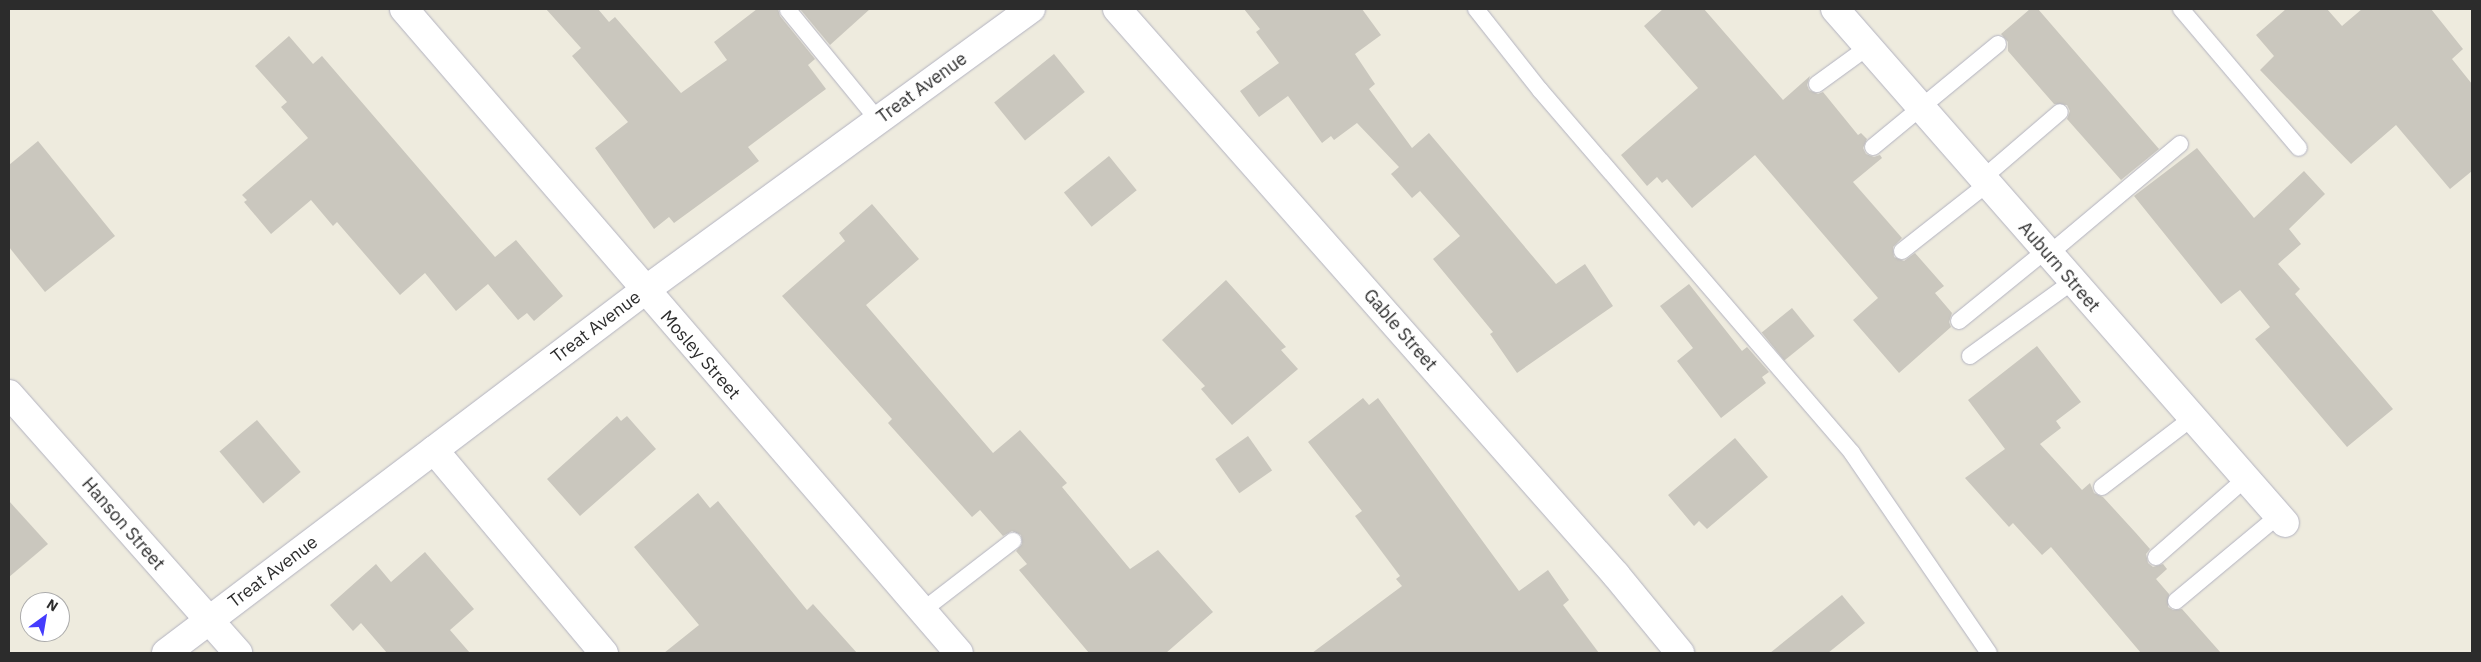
<!DOCTYPE html>
<style>
body{margin:0}
#map{position:relative;width:2481px;height:662px;overflow:hidden;background:#eeebde;font-family:"IBM Plex Sans",sans-serif}
div>[style]{position:absolute}
.building>*{inset:0;background:#cac7be;transform-origin:0 0}
.roads{filter:drop-shadow(0 0 1px #b2b2c0) drop-shadow(0 0 1px #b2b2c0)}
.service>*{height:16px;margin:-8px;padding:0 8px;transform-origin:8px;border-radius:8px;background:#fff}
.minor>*{height:28px;margin:-14px;padding:0 14px;transform-origin:14px;border-radius:14px;background:#fff}
span{translate:-50% -50%;white-space:nowrap;text-align:center;line-height:1.15;-webkit-text-stroke:4.5px #fff;paint-order:stroke}
.street-label{font-size:18px;color:#2c2c2c}
.frame{position:absolute;inset:0;border:10px solid #2c2c2c;pointer-events:none}
.north{position:absolute;left:20px;top:592px;width:50px;height:50px;box-sizing:border-box;background:#fff;border:1px solid #ababab;border-radius:50%;rotate:32deg;font-size:14px;font-weight:700;line-height:20px;text-align:center;color:#2c2c2c}
.north::after{content:'';display:block;margin:auto;width:18px;height:22px;background:#453cfd;clip-path:polygon(50% 0,100% 100%,50% 72%,0 100%)}
</style>
<div id="map">
<div class="building">
<div style="clip-path:polygon(546px 9px,598px 9px,609px 22px,615px 17px,681px 93px,727px 60px,714px 42px,757px 9px,778px 9px,780px 16px,815px 59px,808px 65px,826px 89px,748px 147px,759px 161px,674px 223px,669px 217px,654px 229px,595px 148px,628px 122px,572px 56px,581px 48px)"></div>
<div style="clip-path:polygon(800px 9px,870px 9px,830px 45px)"></div>
<div style="clip-path:polygon(1244px 9px,1362px 9px,1381px 35px,1355px 54px,1375px 84px,1369px 89px,1412px 148px,1429px 133px,1556px 284px,1585px 264px,1613px 306px,1517px 373px,1490px 334px,1493px 332px,1433px 259px,1460px 236px,1420px 191px,1412px 198px,1391px 174px,1399px 167px,1357px 123px,1334px 140px,1331px 136px,1322px 143px,1288px 96px,1259px 117px,1240px 91px,1279px 63px,1256px 32px,1260px 29px)"></div>
<div style="clip-path:polygon(1663px 9px,1704px 9px,1783px 100px,1810px 76px,1807px 85px,1809px 90px,1818px 94px,1823px 92px,1858px 135px,1861px 133px,1867px 139px,1863px 148px,1866px 154px,1874px 157px,1880px 155px,1882px 158px,1853px 182px,1902px 238px,1893px 247px,1894px 257px,1904px 261px,1915px 253px,1944px 286px,1935px 293px,1952px 313px,1949px 322px,1951px 327px,1899px 373px,1853px 320px,1878px 298px,1755px 155px,1692px 208px,1667px 179px,1662px 183px,1657px 177px,1647px 186px,1621px 155px,1698px 88px,1644px 26px)"></div>
<div style="clip-path:polygon(2030px 9px,2038px 9px,2159px 149px,2121px 180px,2067px 119px,2070px 111px,2067px 105px,2054px 104px,2008px 51px,2008px 42px,2001px 34px)"></div>
<div style="clip-path:polygon(2286px 9px,2327px 9px,2342px 26px,2362px 9px,2431px 9px,2463px 49px,2452px 59px,2472px 84px,2472px 171px,2450px 189px,2396px 125px,2351px 164px,2260px 70px,2274px 56px,2256px 35px)"></div>
<div style="clip-path:polygon(289px 36px,313px 64px,322px 56px,495px 257px,516px 240px,563px 296px,534px 321px,527px 313px,518px 320px,488px 284px,456px 311px,425px 273px,400px 295px,337px 222px,333px 226px,311px 200px,271px 234px,244px 202px,247px 200px,242px 195px,308px 138px,281px 107px,287px 102px,255px 66px)"></div>
<div style="left:1054px;top:54px;width:49px;height:77px;rotate:51deg"></div>
<div style="clip-path:polygon(38px 141px,115px 236px,45px 292px,9px 247px,9px 165px)"></div>
<div style="clip-path:polygon(2197px 148px,2254px 218px,2304px 171px,2325px 194px,2289px 229px,2301px 244px,2278px 264px,2300px 289px,2295px 294px,2393px 409px,2347px 447px,2255px 339px,2270px 327px,2240px 290px,2221px 304px,2134px 196px)"></div>
<div style="left:1109px;top:156px;width:44px;height:58px;rotate:51deg"></div>
<div style="clip-path:polygon(872px 204px,919px 259px,866px 305px,993px 453px,1020px 430px,1067px 483px,1062px 487px,1130px 569px,1158px 550px,1213px 612px,1166px 653px,1089px 653px,1019px 570px,1027px 564px,1016px 551px,1022px 544px,1021px 535px,1012px 531px,1003px 536px,980px 510px,972px 517px,888px 423px,892px 419px,782px 296px,845px 241px,839px 233px)"></div>
<div style="clip-path:polygon(1226px 280px,1286px 347px,1281px 350px,1298px 369px,1232px 425px,1201px 389px,1205px 386px,1162px 340px)"></div>
<div style="clip-path:polygon(1689px 284px,1742px 351px,1747px 347px,1769px 372px,1762px 377px,1766px 383px,1721px 418px,1677px 361px,1693px 348px,1660px 306px)"></div>
<div style="left:1792px;top:308px;width:36px;height:39px;rotate:51deg"></div>
<div style="clip-path:polygon(2037px 346px,2081px 402px,2056px 421px,2061px 428px,2040px 444px,2082px 490px,2090px 483px,2094px 493px,2103px 497px,2135px 532px,2150px 549px,2146px 554px,2148px 563px,2153px 567px,2163px 564px,2167px 569px,2156px 579px,2169px 594px,2168px 607px,2173px 610px,2182px 609px,2221px 653px,2141px 653px,2051px 547px,2042px 555px,2013px 523px,2009px 527px,1965px 478px,2005px 449px,1968px 400px)"></div>
<div style="clip-path:polygon(1363px 398px,1369px 405px,1378px 398px,1519px 591px,1548px 570px,1569px 600px,1563px 605px,1599px 653px,1312px 653px,1402px 586px,1396px 579px,1400px 576px,1355px 516px,1362px 511px,1308px 442px)"></div>
<div style="clip-path:polygon(617px 416px,621px 421px,627px 416px,656px 449px,580px 516px,547px 479px)"></div>
<div style="left:257px;top:420px;width:68px;height:49px;rotate:50deg"></div>
<div style="left:1248px;top:436px;width:42px;height:40px;rotate:55deg"></div>
<div style="clip-path:polygon(1735px 438px,1768px 477px,1707px 529px,1699px 521px,1694px 526px,1668px 495px)"></div>
<div style="clip-path:polygon(698px 493px,710px 508px,718px 501px,807px 610px,813px 604px,857px 653px,664px 653px,699px 625px,634px 547px)"></div>
<div style="clip-path:polygon(9px 501px,48px 544px,9px 577px)"></div>
<div style="clip-path:polygon(425px 552px,474px 609px,450px 630px,470px 653px,387px 653px,361px 623px,353px 631px,330px 605px,376px 564px,391px 582px)"></div>
<div style="clip-path:polygon(1842px 595px,1865px 623px,1828px 653px,1770px 653px)"></div>
</div>
<div class="roads">
<div class="service">
<div style="left:1476px;top:9px;width:103px;rotate:51.7deg"></div>
<div style="left:1540px;top:90px;width:479px;rotate:49.3deg"></div>
<div style="left:1852px;top:453px;width:242px;rotate:55.6deg"></div>
<div style="left:2181px;top:9px;width:182px;rotate:49.7deg"></div>
<div style="left:788px;top:10px;width:142px;rotate:50.7deg"></div>
<div style="left:1817px;top:84px;width:63px;rotate:-36deg"></div>
<div style="left:1873px;top:147px;width:162px;rotate:-39.5deg"></div>
<div style="left:1983px;top:178px;width:101px;rotate:-40.6deg"></div>
<div style="left:1902px;top:251px;width:108px;rotate:-38.2deg"></div>
<div style="left:2049px;top:254px;width:171px;rotate:-40deg"></div>
<div style="left:1959px;top:321px;width:111px;rotate:-39.1deg"></div>
<div style="left:1970px;top:356px;width:126px;rotate:-36deg"></div>
<div style="left:2102px;top:487px;width:112px;rotate:-37.4deg"></div>
<div style="left:2156px;top:557px;width:118px;rotate:-41.2deg"></div>
<div style="left:2176px;top:601px;width:133px;rotate:-39.8deg"></div>
<div style="left:922px;top:611px;width:115px;rotate:-37.6deg"></div>
</div>
<div class="minor">
<div style="left:404px;top:9px;width:850px;rotate:49.25deg"></div>
<div style="left:1117px;top:9px;width:755px;rotate:48.6deg"></div>
<div style="left:1616px;top:575px;width:101px;rotate:50.6deg"></div>
<div style="left:1835px;top:9px;width:683px;rotate:48.8deg"></div>
<div style="left:9px;top:394px;width:346px;rotate:48.5deg"></div>
<div style="left:434px;top:450px;width:265px;rotate:50.1deg"></div>
<div style="left:166px;top:653px;width:600px;rotate:-37.14deg"></div>
<div style="left:644px;top:291px;width:479px;rotate:-36.1deg"></div>
</div>
</div>
<div class="street-label">
<span style="left:922px;top:88px;rotate:-36deg">Treat Avenue</span>
<span style="left:2059px;top:267px;rotate:49deg">Auburn Street</span>
<span style="left:596px;top:327px;rotate:-37deg">Treat Avenue</span>
<span style="left:1400px;top:330px;rotate:49deg">Gable Street</span>
<span style="left:700px;top:355px;rotate:49deg">Mosley Street</span>
<span style="left:123px;top:524px;rotate:49deg">Hanson Street</span>
<span style="left:273px;top:572px;rotate:-37deg">Treat Avenue</span>
</div>
<div class="frame"></div>
<div class="north">N</div>
</div>
